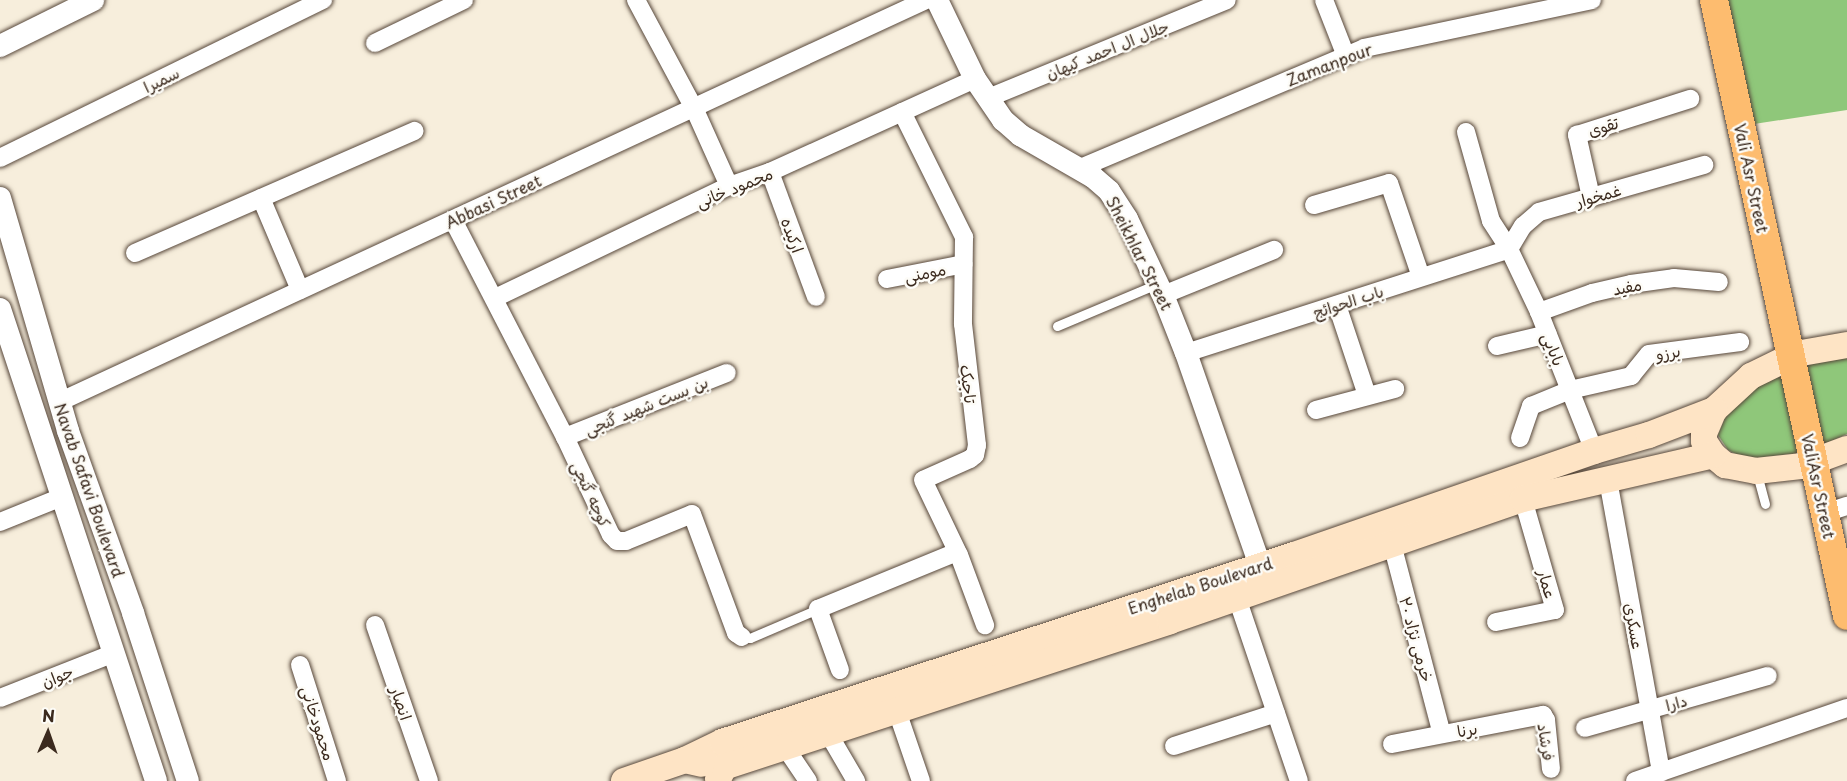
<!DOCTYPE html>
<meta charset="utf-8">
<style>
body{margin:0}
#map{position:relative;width:1847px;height:781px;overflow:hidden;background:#f7eedc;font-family:"Playpen Sans","Playpen Sans Arabic",sans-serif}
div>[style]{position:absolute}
.green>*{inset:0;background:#8fc77a}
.roads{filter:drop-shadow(0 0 2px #57473a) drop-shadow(0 0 2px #57473a)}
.service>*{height:9px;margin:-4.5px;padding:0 4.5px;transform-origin:4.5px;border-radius:4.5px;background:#fff}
.minor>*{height:18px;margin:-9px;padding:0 9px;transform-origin:9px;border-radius:9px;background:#fff}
.tertiary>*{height:22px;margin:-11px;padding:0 11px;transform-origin:11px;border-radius:11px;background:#fff}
.secondary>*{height:26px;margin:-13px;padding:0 13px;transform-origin:13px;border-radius:13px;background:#fee4c5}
.primary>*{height:28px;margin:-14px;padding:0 14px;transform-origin:14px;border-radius:14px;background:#fdbc6f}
span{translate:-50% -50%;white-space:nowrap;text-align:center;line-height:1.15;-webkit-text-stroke:5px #fdfcf7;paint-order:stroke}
.street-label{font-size:16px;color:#3b2a1e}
.north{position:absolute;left:18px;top:703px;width:60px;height:60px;-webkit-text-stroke:4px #fdfcf7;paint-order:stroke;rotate:2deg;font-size:16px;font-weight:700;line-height:24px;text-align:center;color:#3b2a1e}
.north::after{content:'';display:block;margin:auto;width:21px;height:27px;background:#3b2a1e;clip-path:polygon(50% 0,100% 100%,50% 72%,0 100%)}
</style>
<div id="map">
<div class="green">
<div style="clip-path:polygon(1724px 0,1847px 0,1847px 110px,1754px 124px)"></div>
<div style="clip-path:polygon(1847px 358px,1847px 434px,1822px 445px,1803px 365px)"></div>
<div style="clip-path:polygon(1782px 372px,1799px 453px,1746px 459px,1728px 450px,1718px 435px,1729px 408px,1744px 394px)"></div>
</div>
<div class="roads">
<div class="service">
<div style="left:1057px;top:326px;width:108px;rotate:-22.8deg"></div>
<div style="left:1757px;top:474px;width:31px;rotate:75deg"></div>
<div style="left:742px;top:637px;width:8px;rotate:7deg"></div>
<div style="left:750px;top:638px;width:74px;rotate:-23.1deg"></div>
</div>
<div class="minor">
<div style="left:636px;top:0;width:123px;rotate:61.8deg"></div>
<div style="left:694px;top:108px;width:85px;rotate:65.8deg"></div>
<div style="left:1324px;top:0;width:60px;rotate:68.6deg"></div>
<div style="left:375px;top:43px;width:99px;rotate:-25.8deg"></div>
<div style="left:988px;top:98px;width:258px;rotate:-22.3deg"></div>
<div style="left:902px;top:112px;width:140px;rotate:63.6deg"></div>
<div style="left:964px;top:237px;width:87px;rotate:90.7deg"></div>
<div style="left:963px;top:324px;width:122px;rotate:83.4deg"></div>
<div style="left:977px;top:445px;width:10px;rotate:101deg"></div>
<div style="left:975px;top:455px;width:6px;rotate:141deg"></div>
<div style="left:970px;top:459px;width:51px;rotate:155.9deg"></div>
<div style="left:923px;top:480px;width:83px;rotate:64.4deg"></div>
<div style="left:959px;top:555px;width:75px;rotate:69.6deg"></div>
<div style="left:1466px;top:132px;width:92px;rotate:74.3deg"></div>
<div style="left:1491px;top:221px;width:33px;rotate:57deg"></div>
<div style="left:1509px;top:249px;width:70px;rotate:64.5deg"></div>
<div style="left:1539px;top:312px;width:149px;rotate:68.4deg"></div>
<div style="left:0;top:158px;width:360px;rotate:-26.1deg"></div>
<div style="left:1078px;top:169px;width:311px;rotate:-22.9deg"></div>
<div style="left:1364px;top:48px;width:233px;rotate:-11.9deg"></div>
<div style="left:770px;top:172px;width:133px;rotate:69.8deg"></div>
<div style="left:1591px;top:197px;width:64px;rotate:-102.7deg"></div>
<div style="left:1577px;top:135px;width:119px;rotate:-17.7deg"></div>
<div style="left:261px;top:198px;width:100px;rotate:67deg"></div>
<div style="left:1314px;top:205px;width:78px;rotate:-16.3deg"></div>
<div style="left:1389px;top:183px;width:99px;rotate:71.2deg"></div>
<div style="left:453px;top:220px;width:244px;rotate:62.7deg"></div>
<div style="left:565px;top:437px;width:108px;rotate:64.9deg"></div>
<div style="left:611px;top:535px;width:8px;rotate:45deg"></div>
<div style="left:617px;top:541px;width:9px"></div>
<div style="left:626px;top:541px;width:71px;rotate:-22.2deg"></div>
<div style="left:692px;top:514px;width:127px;rotate:69.7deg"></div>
<div style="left:736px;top:633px;width:7px;rotate:34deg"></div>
<div style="left:1509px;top:249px;width:27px;rotate:-59deg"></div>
<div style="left:1523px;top:226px;width:21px;rotate:-41deg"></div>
<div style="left:1539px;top:212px;width:172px;rotate:-15.9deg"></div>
<div style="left:135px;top:253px;width:305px;rotate:-23.6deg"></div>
<div style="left:887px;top:279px;width:78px;rotate:-11deg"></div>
<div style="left:1163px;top:295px;width:120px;rotate:-22.1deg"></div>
<div style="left:495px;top:298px;width:259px;rotate:-25.6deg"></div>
<div style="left:729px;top:186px;width:43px;rotate:-18.9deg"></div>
<div style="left:770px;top:172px;width:225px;rotate:-24.4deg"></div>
<div style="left:1337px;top:305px;width:95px;rotate:71.6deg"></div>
<div style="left:1539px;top:312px;width:56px;rotate:-19.7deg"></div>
<div style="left:1592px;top:293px;width:40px;rotate:-13deg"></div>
<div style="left:1631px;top:284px;width:43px;rotate:-7.9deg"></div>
<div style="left:1674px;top:278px;width:45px;rotate:5.1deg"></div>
<div style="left:1497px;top:346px;width:52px;rotate:-13.2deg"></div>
<div style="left:1186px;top:353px;width:339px;rotate:-17.8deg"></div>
<div style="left:59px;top:402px;width:956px;rotate:-24.88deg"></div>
<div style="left:1316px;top:410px;width:82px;rotate:-14.9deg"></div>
<div style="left:565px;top:437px;width:174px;rotate:-21.6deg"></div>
<div style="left:1520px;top:438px;width:34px;rotate:-71deg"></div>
<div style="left:1531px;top:406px;width:42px;rotate:-22.3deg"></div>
<div style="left:1570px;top:390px;width:63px;rotate:-12.9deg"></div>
<div style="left:1631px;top:376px;width:28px;rotate:-51deg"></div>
<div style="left:1649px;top:354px;width:92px;rotate:-7.5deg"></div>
<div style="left:1608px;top:480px;width:297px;rotate:79.7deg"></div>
<div style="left:1825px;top:513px;width:23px;rotate:-18deg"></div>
<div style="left:0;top:522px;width:67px;rotate:-22deg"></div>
<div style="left:1392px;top:544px;width:196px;rotate:75.3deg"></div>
<div style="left:1237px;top:598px;width:193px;rotate:71.3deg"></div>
<div style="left:1496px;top:622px;width:60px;rotate:-11.5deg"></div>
<div style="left:1555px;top:610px;width:116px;rotate:-106.1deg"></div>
<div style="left:375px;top:625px;width:165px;rotate:70.9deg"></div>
<div style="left:300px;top:665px;width:122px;rotate:72.3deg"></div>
<div style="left:840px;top:670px;width:65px;rotate:-109.8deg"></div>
<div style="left:818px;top:609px;width:150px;rotate:-22.3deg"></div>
<div style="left:0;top:698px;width:123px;rotate:-21.5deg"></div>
<div style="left:897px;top:711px;width:74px;rotate:71.1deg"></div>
<div style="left:1585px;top:728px;width:190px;rotate:-15.9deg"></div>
<div style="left:828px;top:733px;width:56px;rotate:59.7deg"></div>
<div style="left:1392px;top:744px;width:154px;rotate:-10.9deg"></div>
<div style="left:1543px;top:715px;width:6px;rotate:59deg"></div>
<div style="left:1546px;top:720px;width:49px;rotate:84.2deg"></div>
<div style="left:1174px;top:746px;width:107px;rotate:-17.9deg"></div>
<div style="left:785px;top:747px;width:41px;rotate:55.9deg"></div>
<div style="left:1635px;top:781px;width:224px;rotate:-19deg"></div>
</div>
<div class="tertiary">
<div style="left:937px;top:0;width:88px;rotate:64.3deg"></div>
<div style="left:975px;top:79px;width:50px;rotate:55.7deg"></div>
<div style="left:1003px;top:120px;width:23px;rotate:41deg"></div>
<div style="left:1020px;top:135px;width:84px;rotate:29.9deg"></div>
<div style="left:1093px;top:177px;width:21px;rotate:41deg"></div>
<div style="left:1109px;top:191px;width:33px;rotate:57deg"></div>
<div style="left:1127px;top:219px;width:84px;rotate:64.7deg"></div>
<div style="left:1163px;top:295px;width:62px;rotate:68.4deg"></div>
<div style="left:1186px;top:353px;width:225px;rotate:70.8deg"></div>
<div style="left:0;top:46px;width:104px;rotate:-26.3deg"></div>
<div style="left:0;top:198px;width:243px;rotate:73.7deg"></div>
<div style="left:68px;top:431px;width:193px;rotate:70.3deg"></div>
<div style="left:133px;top:613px;width:177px;rotate:71.9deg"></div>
<div style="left:0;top:309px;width:497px;rotate:71.7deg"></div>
</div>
<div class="secondary">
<div style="left:1847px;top:345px;width:52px;rotate:170deg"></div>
<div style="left:1796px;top:354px;width:50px;rotate:153.9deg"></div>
<div style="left:1751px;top:376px;width:50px;rotate:137.4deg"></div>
<div style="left:1714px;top:410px;width:25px;rotate:113deg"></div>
<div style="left:1704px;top:433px;width:8px;rotate:90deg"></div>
<div style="left:1704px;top:441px;width:17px;rotate:57deg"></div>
<div style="left:1713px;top:455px;width:16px;rotate:40deg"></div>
<div style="left:1725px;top:465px;width:32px;rotate:11deg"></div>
<div style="left:1756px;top:471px;width:45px;rotate:-6.3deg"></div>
<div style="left:1801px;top:466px;width:49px;rotate:-20.3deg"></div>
<div style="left:685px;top:760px;width:41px;rotate:-25.9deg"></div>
<div style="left:722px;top:742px;width:602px;rotate:-18.1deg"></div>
<div style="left:1294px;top:555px;width:318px;rotate:-19.1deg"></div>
<div style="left:1594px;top:451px;width:57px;rotate:-16.2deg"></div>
<div style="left:1649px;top:435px;width:70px;rotate:-21deg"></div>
<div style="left:718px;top:779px;width:13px;rotate:-63deg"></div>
<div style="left:724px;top:767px;width:469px;rotate:-18.1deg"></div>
<div style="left:1170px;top:621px;width:373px;rotate:-19.1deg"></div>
<div style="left:1523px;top:499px;width:195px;rotate:-13deg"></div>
<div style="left:624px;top:781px;width:65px;rotate:-19deg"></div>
<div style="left:685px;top:760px;width:17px;rotate:13deg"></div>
</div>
<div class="primary">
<div style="left:1714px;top:0;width:630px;rotate:77.82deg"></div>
</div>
</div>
<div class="street-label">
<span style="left:1107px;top:49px;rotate:-22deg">جلال ال احمد کیهان</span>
<span style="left:1329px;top:64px;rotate:-21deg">Zamanpour</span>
<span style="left:161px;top:79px;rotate:-26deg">سمیرا</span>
<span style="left:1603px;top:126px;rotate:-17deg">تقوی</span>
<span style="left:1752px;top:178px;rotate:78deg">Vali Asr Street</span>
<span style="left:734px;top:187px;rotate:-22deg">محمود خانی</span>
<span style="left:1598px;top:195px;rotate:-16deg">غمخوار</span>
<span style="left:493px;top:201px;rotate:-25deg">Abbasi Street</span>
<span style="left:793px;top:235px;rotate:70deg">ارکیده</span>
<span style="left:1140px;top:253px;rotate:63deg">Sheikhlar Street</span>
<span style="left:925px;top:272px;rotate:-11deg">مومنی</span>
<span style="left:1627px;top:286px;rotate:-11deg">مفید</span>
<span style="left:1348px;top:301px;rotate:-18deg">باب الحوائج</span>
<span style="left:1554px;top:349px;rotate:68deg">بابایی</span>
<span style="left:1668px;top:352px;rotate:-10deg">برزو</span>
<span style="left:969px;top:384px;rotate:83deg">تاجیک</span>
<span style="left:646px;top:405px;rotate:-22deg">بن بست شهید گنجی</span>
<span style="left:1819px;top:486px;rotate:78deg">ValiAsr Street</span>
<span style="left:90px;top:490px;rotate:71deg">Navab Safavi Boulevard</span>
<span style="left:592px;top:494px;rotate:65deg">کوچه گنجی</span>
<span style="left:1548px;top:584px;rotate:74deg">عمار</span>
<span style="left:1200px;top:585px;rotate:-18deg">Enghelab Boulevard</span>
<span style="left:1635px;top:626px;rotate:80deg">عسکری</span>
<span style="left:1417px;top:639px;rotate:75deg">خرمی نژاد ۲۰</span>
<span style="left:57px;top:676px;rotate:-22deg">جوان</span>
<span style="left:1676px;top:702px;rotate:-16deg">دارا</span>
<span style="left:402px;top:703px;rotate:71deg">انصار</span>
<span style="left:319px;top:723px;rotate:72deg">محمودخانی</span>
<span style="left:1467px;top:729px;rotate:-11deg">برنا</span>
<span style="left:1547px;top:742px;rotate:81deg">فرشاد</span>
</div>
<div class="north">N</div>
</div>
